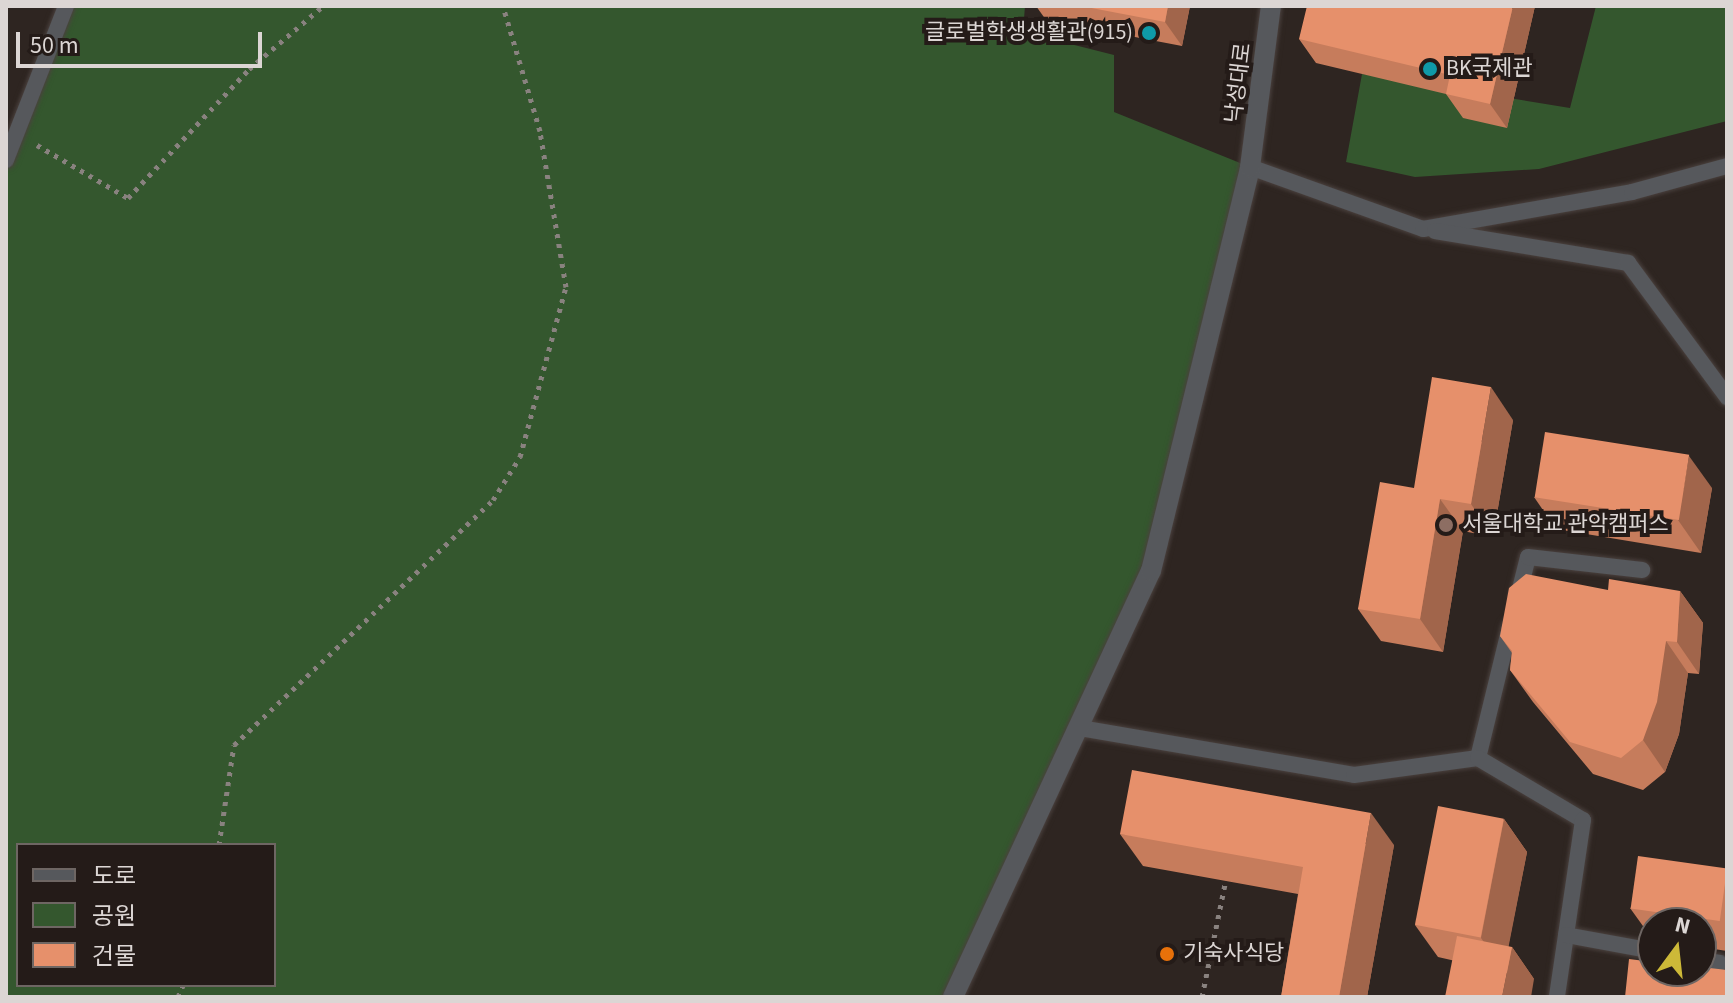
<!DOCTYPE html>
<meta charset="utf-8">
<style>
body{margin:0}
#map{position:relative;width:1733px;height:1003px;overflow:hidden;background:#2e2521;font-family:"Source Sans 3","Noto Sans KR",sans-serif}
div>[style]{position:absolute}
.green>*{inset:0;background:#34572e}
.path>*{height:5px;margin-top:-2.5px;transform-origin:0;background:repeating-linear-gradient(90deg,#89827f 0 4px,transparent 0 10px)}
.roads{filter:drop-shadow(0 0 2px #4a413e) drop-shadow(0 0 2px #4a413e)}
.lane>*{height:16px;margin:-8px;padding:0 8px;transform-origin:8px;border-radius:8px;background:#56585c}
.street>*{height:20px;margin:-10px;padding:0 10px;transform-origin:10px;border-radius:10px;background:#56585c}
.wall>*{inset:0;background:#c67c5c}
.shaded-wall>*{inset:0;background:#a1654b}
.building>*{inset:0;background:#e6906b;transform-origin:0 0}
.dots>*{width:22px;height:22px;translate:-50% -50%;box-sizing:border-box;border:4px solid #241b18;border-radius:50%}
span{translate:-50% -50%;white-space:nowrap;text-align:center;line-height:1.15;-webkit-text-stroke:8px #241b18;paint-order:stroke}
.poi-label{font-size:22px;color:#dcd6d4}
.right{translate:-100% -50%;text-align:right}
.left{translate:0 -50%;text-align:left}
.street-label{font-size:22px;color:#dcd6d4}
.frame{position:absolute;inset:0;border:8px solid #dcd6d4;pointer-events:none}
.legend{position:absolute;left:16px;top:843px;width:260px;height:144px;box-sizing:border-box;background:#241b18;border:2px solid #6e6663;margin:0;padding:10px 14px;list-style:none;font-size:24px;color:#dcd6d4}
.legend li{display:flex;align-items:center;gap:16px;height:40px}
.legend b{width:40px;border:2px solid #6e6663}
.north{position:absolute;left:1637px;top:907px;width:80px;height:80px;box-sizing:border-box;background:#241b18;border:2px solid #6e6663;border-radius:50%;rotate:15deg;font-size:22px;font-weight:700;line-height:32px;text-align:center;color:#dcd6d4}
.north::after{content:'';display:block;margin:auto;width:28px;height:36px;background:#cdb938;clip-path:polygon(50% 0,100% 100%,50% 72%,0 100%)}
.scale{position:absolute;left:16px;top:32px;width:246px;height:36px;box-sizing:border-box;border:4px solid #dcd6d4;border-top:0;padding-left:10px;font-size:24px;line-height:28px;white-space:nowrap;color:#dcd6d4;-webkit-text-stroke:6px #241b18;paint-order:stroke}
</style>
<div id="map">
<div class="green">
<div style="clip-path:polygon(evenodd,66px 6px,1025px 6px,1023px 32px,1114px 55px,1114px 112px,1250px 167px,1151px 570px,953px 997px,6px 997px,6px 160px,66px 6px,18px 845px,274px 845px,274px 985px,18px 985px,18px 845px)"></div>
<div style="clip-path:polygon(1596px 6px,1727px 6px,1727px 121px,1539px 169px,1415px 177px,1346px 162px,1362px 74px,1570px 108px)"></div>
</div>
<div class="path">
<div style="left:37px;top:145px;width:105px;rotate:30.2deg"></div>
<div style="left:128px;top:198px;width:177px;rotate:-46.8deg"></div>
<div style="left:249px;top:69px;width:97px;rotate:-40.4deg"></div>
<div style="left:219px;top:845px;width:101px;rotate:-81.5deg"></div>
<div style="left:234px;top:745px;width:357px;rotate:-43.4deg"></div>
<div style="left:493px;top:500px;width:51px;rotate:-57.9deg"></div>
<div style="left:520px;top:457px;width:176px;rotate:-74.9deg"></div>
<div style="left:566px;top:287px;width:158px;rotate:-99.5deg"></div>
<div style="left:540px;top:131px;width:130px;rotate:-106.5deg"></div>
<div style="left:178px;top:997px;width:13px;rotate:-67deg"></div>
<div style="left:1202px;top:997px;width:120px;rotate:-78.5deg"></div>
</div>
<div class="roads">
<div class="lane">
<div style="left:6px;top:160px;width:165px;rotate:-68.7deg"></div>
<div style="left:1250px;top:167px;width:184px;rotate:19.7deg"></div>
<div style="left:1423px;top:229px;width:212px;rotate:-10deg"></div>
<div style="left:1632px;top:192px;width:98px;rotate:-15.3deg"></div>
<div style="left:1435px;top:231px;width:196px;rotate:9.4deg"></div>
<div style="left:1628px;top:263px;width:167px;rotate:53.5deg"></div>
<div style="left:1518px;top:597px;width:41px;rotate:-76deg"></div>
<div style="left:1528px;top:557px;width:115px;rotate:6.5deg"></div>
<div style="left:1080px;top:728px;width:278px;rotate:9.7deg"></div>
<div style="left:1354px;top:775px;width:125px;rotate:-7.8deg"></div>
<div style="left:1478px;top:758px;width:135px;rotate:-76.3deg"></div>
<div style="left:1478px;top:758px;width:122px;rotate:30.6deg"></div>
<div style="left:1583px;top:820px;width:179px;rotate:98.4deg"></div>
<div style="left:1566px;top:935px;width:88px;rotate:10.4deg"></div>
<div style="left:1701px;top:960px;width:19px;rotate:9deg"></div>
</div>
<div class="street">
<div style="left:953px;top:997px;width:470px;rotate:-65.1deg"></div>
<div style="left:1151px;top:571px;width:416px;rotate:-76.2deg"></div>
<div style="left:1250px;top:167px;width:162px;rotate:-82.6deg"></div>
</div>
</div>
<div class="wall">
<div style="clip-path:polygon(1036px 6px,1190px 6px,1182px 46px,1046px 20px)"></div>
<div style="clip-path:polygon(1535px 6px,1507px 128px,1463px 118px,1446px 94px,1316px 63px,1299px 39px)"></div>
<div style="clip-path:polygon(1513px 420px,1493px 537px,1463px 531px,1443px 652px,1381px 641px,1358px 609px,1414px 488px)"></div>
<div style="clip-path:polygon(1712px 488px,1701px 553px,1556px 529px,1534px 497px)"></div>
<div style="clip-path:polygon(1608px 590px,1680px 591px,1703px 623px,1699px 674px,1688px 673px,1679px 734px,1665px 772px,1643px 790px,1593px 774px,1533px 702px,1510px 670px,1512px 653px,1500px 636px)"></div>
<div style="clip-path:polygon(1504px 819px,1527px 852px,1508px 947px,1512px 947px,1534px 979px,1438px 957px,1415px 925px)"></div>
<div style="clip-path:polygon(1120px 834px,1394px 845px,1367px 997px,1281px 997px,1298px 894px,1143px 866px)"></div>
<div style="clip-path:polygon(1727px 869px,1727px 951px,1701px 947px,1701px 923px,1653px 923px,1653px 940px,1630px 908px)"></div>
</div>
<div class="shaded-wall">
<div style="clip-path:polygon(1168px 6px,1190px 6px,1182px 46px,1165px 22px)"></div>
<div style="clip-path:polygon(1513px 6px,1535px 6px,1507px 128px,1490px 104px)"></div>
<div style="clip-path:polygon(1491px 387px,1513px 420px,1493px 537px,1471px 504px)"></div>
<div style="clip-path:polygon(1689px 456px,1712px 488px,1701px 553px,1678px 520px)"></div>
<div style="clip-path:polygon(1440px 499px,1463px 531px,1443px 652px,1420px 619px)"></div>
<div style="clip-path:polygon(1680px 591px,1703px 623px,1699px 674px,1677px 642px)"></div>
<div style="clip-path:polygon(1666px 641px,1688px 673px,1679px 734px,1665px 772px,1643px 740px)"></div>
<div style="clip-path:polygon(1371px 813px,1394px 845px,1367px 997px,1339px 997px)"></div>
<div style="clip-path:polygon(1504px 819px,1527px 852px,1504px 970px,1481px 938px)"></div>
<div style="clip-path:polygon(1512px 947px,1534px 979px,1531px 997px,1502px 997px)"></div>
</div>
<div class="building">
<div style="clip-path:polygon(1081px 6px,1168px 6px,1165px 22px)"></div>
<div style="clip-path:polygon(1307px 6px,1513px 6px,1490px 104px,1446px 94px,1450px 75px,1299px 39px)"></div>
<div style="clip-path:polygon(1432px 377px,1491px 387px,1471px 504px,1440px 499px,1420px 619px,1358px 609px,1380px 482px,1414px 488px)"></div>
<div style="left:1545px;top:432px;width:146px;height:66px;rotate:9deg"></div>
<div style="clip-path:polygon(1526px 574px,1608px 590px,1609px 579px,1680px 591px,1677px 642px,1666px 641px,1657px 702px,1643px 740px,1621px 758px,1570px 742px,1510px 670px,1512px 651px,1500px 636px,1509px 588px)"></div>
<div style="clip-path:polygon(1132px 770px,1371px 813px,1339px 997px,1281px 997px,1303px 867px,1120px 834px)"></div>
<div style="left:1438px;top:806px;width:67px;height:121px;rotate:11deg"></div>
<div style="left:1638px;top:856px;width:90px;height:53px;rotate:8deg"></div>
<div style="clip-path:polygon(1457px 936px,1512px 947px,1502px 997px,1445px 997px)"></div>
<div style="clip-path:polygon(1629px 959px,1653px 962px,1653px 971px,1701px 971px,1701px 967px,1727px 970px,1727px 997px,1625px 997px)"></div>
</div>
<div class="dots">
<div style="left:1149px;top:33px;background:#0f9aa8"></div>
<div style="left:1430px;top:69px;background:#0f9aa8"></div>
<div style="left:1446px;top:525px;background:#8d6e63"></div>
<div style="left:1167px;top:954px;background:#e8710a"></div>
</div>
<div class="poi-label">
<span class="right" style="left:1133px;top:33px">글로벌학생생활관(915)</span>
<span class="left" style="left:1446px;top:69px">BK국제관</span>
<span class="left" style="left:1462px;top:525px">서울대학교 관악캠퍼스</span>
<span class="left" style="left:1183px;top:954px">기숙사식당</span>
</div>
<div class="street-label">
<span style="left:1239px;top:83px;rotate:-83deg">낙성대로</span>
</div>
<div class="frame"></div>
<ul class="legend">
<li><b style="height:10px;background:#56585c"></b>도로</li>
<li><b style="height:22px;background:#34572e"></b>공원</li>
<li><b style="height:22px;background:#e6906b"></b>건물</li>
</ul>
<div class="north">N</div>
<div class="scale">50 m</div>
</div>
